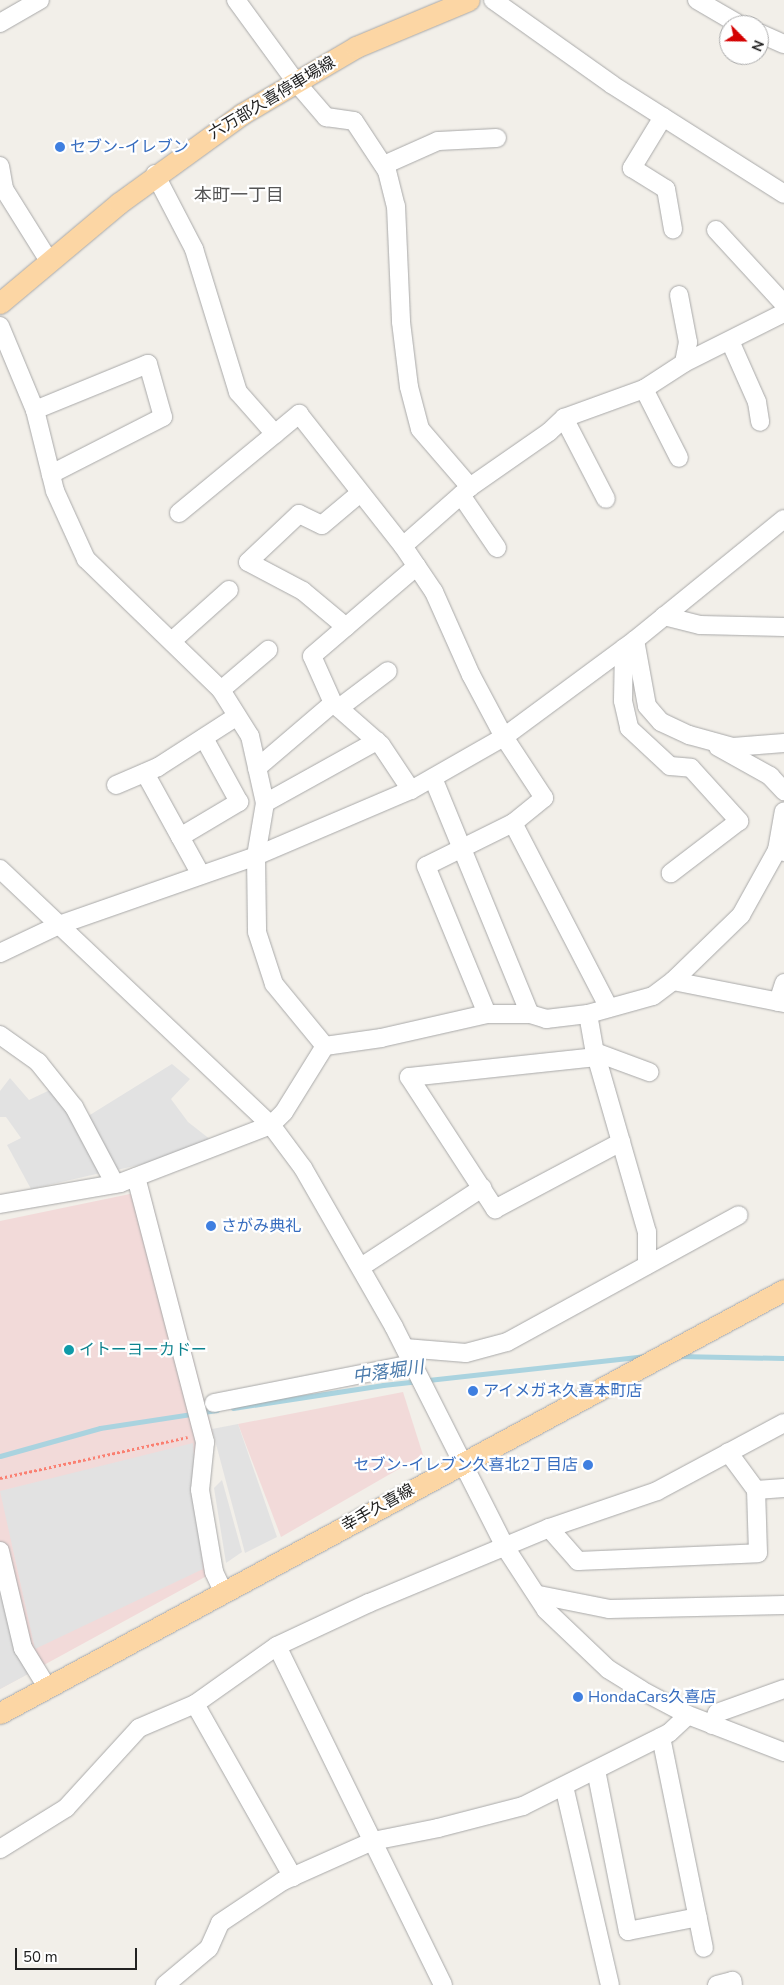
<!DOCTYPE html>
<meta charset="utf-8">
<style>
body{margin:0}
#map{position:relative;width:784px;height:1985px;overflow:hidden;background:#f2efe9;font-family:"Nunito Sans","Noto Sans JP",sans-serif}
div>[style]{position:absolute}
.commercial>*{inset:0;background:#f2dad9}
.parking>*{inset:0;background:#e2e2e2}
.stream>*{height:5px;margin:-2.5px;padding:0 2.5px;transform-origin:2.5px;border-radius:2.5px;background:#aad3df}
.path>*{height:3px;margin-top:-1.5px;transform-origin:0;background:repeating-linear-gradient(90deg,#fa8072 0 2.5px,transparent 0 5px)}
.roads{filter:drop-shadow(0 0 1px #a9a9a9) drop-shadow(0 0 1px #a9a9a9)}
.minor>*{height:18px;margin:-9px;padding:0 9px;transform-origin:9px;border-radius:9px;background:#fff}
.major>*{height:21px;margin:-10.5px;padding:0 10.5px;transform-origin:10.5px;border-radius:10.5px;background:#fcd6a4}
.dots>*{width:14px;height:14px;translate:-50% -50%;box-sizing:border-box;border:2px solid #fff;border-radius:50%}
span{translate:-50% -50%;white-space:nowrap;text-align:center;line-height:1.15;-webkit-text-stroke:4.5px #fff;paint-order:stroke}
.street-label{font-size:16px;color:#222}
.shop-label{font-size:16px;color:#366cbe}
.left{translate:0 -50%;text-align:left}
.right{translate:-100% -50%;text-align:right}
.culture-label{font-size:16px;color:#0d838f}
.neighbourhood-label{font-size:18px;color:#555}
.water-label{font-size:18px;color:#4a7aab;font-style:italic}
.north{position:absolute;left:719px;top:15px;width:50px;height:50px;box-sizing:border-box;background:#fff;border:1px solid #a7a7a7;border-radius:50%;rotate:113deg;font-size:14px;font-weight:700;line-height:20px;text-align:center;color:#222}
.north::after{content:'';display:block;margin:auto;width:18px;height:22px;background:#d40000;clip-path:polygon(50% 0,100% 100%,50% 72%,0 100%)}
.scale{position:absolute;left:15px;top:1948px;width:122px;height:22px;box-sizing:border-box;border:2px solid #222;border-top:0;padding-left:6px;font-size:15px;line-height:18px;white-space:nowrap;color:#222;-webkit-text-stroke:4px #fff;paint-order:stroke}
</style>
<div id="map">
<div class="commercial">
<div style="clip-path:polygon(149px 1190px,213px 1434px,202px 1560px,214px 1572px,0 1689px,0 1221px)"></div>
<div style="clip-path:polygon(403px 1392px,423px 1455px,281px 1537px,238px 1424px)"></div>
</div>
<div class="parking">
<div style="clip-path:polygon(172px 1064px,190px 1079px,171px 1099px,188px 1122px,211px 1140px,170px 1158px,112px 1171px,85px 1118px)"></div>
<div style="clip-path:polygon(10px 1078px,29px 1100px,50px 1090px,77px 1113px,105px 1172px,31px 1189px,7px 1145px,21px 1138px,6px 1117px,0 1117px,0 1091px)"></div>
<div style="clip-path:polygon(238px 1424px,277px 1537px,245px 1553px,212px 1429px)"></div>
<div style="clip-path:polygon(193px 1443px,203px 1569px,35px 1649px,0 1491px)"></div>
<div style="clip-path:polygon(222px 1480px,242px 1552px,226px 1563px,214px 1488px)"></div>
<div style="clip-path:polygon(0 1572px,30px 1673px,0 1689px)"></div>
</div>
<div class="stream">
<div style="left:677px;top:1356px;width:107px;rotate:1.1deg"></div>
<div style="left:233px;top:1408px;width:152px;rotate:-8.7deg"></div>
<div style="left:383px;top:1385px;width:265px;rotate:-6.3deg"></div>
<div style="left:0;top:1456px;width:104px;rotate:-15.6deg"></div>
<div style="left:100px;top:1428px;width:118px;rotate:-8.7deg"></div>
</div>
<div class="path">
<div style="left:0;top:1478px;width:192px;rotate:-12.3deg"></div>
</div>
<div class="roads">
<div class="minor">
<div style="left:236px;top:0;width:100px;rotate:53.9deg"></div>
<div style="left:295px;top:81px;width:48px;rotate:49.3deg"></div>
<div style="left:326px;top:117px;width:28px;rotate:8deg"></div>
<div style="left:354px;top:121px;width:60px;rotate:56.6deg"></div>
<div style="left:387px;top:171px;width:36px;rotate:76deg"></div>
<div style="left:396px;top:206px;width:116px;rotate:87.5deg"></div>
<div style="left:401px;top:322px;width:65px;rotate:83deg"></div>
<div style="left:409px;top:387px;width:43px;rotate:75.3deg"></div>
<div style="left:420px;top:429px;width:77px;rotate:49.2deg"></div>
<div style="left:493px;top:0;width:145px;rotate:35.4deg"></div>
<div style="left:611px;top:84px;width:205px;rotate:32.4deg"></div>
<div style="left:697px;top:0;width:50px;rotate:30.2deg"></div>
<div style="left:0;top:23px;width:46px;rotate:-29.9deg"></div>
<div style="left:759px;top:33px;width:27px;rotate:24deg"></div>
<div style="left:663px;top:117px;width:60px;rotate:121.3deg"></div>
<div style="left:632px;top:168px;width:40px;rotate:32deg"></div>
<div style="left:666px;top:189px;width:41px;rotate:80.1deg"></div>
<div style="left:384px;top:165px;width:59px;rotate:-24deg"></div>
<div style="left:438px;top:141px;width:59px;rotate:-2.9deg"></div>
<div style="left:0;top:166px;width:23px;rotate:80deg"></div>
<div style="left:4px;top:189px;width:85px;rotate:58deg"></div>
<div style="left:155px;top:174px;width:85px;rotate:62.5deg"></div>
<div style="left:194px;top:249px;width:150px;rotate:72.9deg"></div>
<div style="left:238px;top:392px;width:56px;rotate:48.6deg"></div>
<div style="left:716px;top:230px;width:100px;rotate:47.4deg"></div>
<div style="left:679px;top:295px;width:48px;rotate:79.2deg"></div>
<div style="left:688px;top:342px;width:21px;rotate:101deg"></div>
<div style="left:0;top:326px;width:91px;rotate:67.4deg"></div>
<div style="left:35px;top:410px;width:83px;rotate:76.1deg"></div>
<div style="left:55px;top:491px;width:75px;rotate:65.5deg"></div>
<div style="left:86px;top:559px;width:188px;rotate:44.1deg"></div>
<div style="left:221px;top:690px;width:54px;rotate:57.8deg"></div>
<div style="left:250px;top:736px;width:69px;rotate:77.4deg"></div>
<div style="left:265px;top:803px;width:54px;rotate:99.6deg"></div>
<div style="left:256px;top:856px;width:76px;rotate:89.2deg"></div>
<div style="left:257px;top:932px;width:55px;rotate:71.9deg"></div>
<div style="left:274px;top:984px;width:80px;rotate:50.6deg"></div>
<div style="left:730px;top:341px;width:67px;rotate:66.1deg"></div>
<div style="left:757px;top:402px;width:20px;rotate:81deg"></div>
<div style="left:644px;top:389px;width:77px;rotate:63.1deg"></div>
<div style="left:35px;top:410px;width:122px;rotate:-22.2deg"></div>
<div style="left:148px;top:364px;width:55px;rotate:74.2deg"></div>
<div style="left:163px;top:417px;width:126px;rotate:153deg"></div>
<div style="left:564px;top:418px;width:91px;rotate:62.6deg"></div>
<div style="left:461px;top:495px;width:64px;rotate:55.8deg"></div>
<div style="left:179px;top:513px;width:156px;rotate:-39.5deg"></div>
<div style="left:299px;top:414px;width:168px;rotate:51.8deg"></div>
<div style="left:403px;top:546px;width:55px;rotate:56deg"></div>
<div style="left:434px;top:592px;width:91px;rotate:66deg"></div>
<div style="left:471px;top:675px;width:70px;rotate:62deg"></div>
<div style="left:504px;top:737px;width:73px;rotate:56.7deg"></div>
<div style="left:544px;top:798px;width:40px;rotate:141deg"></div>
<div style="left:513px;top:823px;width:97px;rotate:153.7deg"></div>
<div style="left:426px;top:866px;width:160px;rotate:67.6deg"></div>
<div style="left:403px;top:546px;width:89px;rotate:-41.4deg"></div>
<div style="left:470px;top:487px;width:96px;rotate:-34.8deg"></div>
<div style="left:549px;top:432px;width:21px;rotate:-43deg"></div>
<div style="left:564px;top:418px;width:85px;rotate:-19.9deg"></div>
<div style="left:644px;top:389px;width:48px;rotate:-33deg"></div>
<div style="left:684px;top:363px;width:112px;rotate:-26.6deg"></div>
<div style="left:664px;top:616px;width:37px;rotate:14deg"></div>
<div style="left:700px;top:625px;width:84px;rotate:1.4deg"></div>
<div style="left:346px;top:627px;width:56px;rotate:-140.1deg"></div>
<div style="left:303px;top:591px;width:62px;rotate:-152.2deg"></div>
<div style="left:248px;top:562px;width:70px;rotate:-43.3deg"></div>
<div style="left:299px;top:514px;width:25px;rotate:26deg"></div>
<div style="left:322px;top:525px;width:50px;rotate:-40.1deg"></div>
<div style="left:173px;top:640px;width:75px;rotate:-41.8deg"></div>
<div style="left:635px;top:640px;width:67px;rotate:79.7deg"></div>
<div style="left:647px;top:706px;width:21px;rotate:49deg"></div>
<div style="left:661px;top:722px;width:31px;rotate:25deg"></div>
<div style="left:689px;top:735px;width:46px;rotate:15.3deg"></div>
<div style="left:733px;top:747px;width:51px;rotate:-4.5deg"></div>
<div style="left:624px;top:648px;width:53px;rotate:91.1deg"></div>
<div style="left:623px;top:701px;width:28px;rotate:77deg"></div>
<div style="left:629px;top:728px;width:56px;rotate:42.8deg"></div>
<div style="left:670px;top:766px;width:21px;rotate:5deg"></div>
<div style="left:691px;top:768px;width:72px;rotate:47.8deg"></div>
<div style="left:739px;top:821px;width:86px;rotate:142.6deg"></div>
<div style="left:221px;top:690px;width:62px;rotate:-40.4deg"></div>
<div style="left:339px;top:708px;width:61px;rotate:-37.1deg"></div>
<div style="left:718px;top:747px;width:60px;rotate:29.1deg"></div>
<div style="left:770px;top:776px;width:21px;rotate:47deg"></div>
<div style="left:257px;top:768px;width:100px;rotate:-40.5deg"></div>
<div style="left:145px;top:773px;width:116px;rotate:61.2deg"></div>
<div style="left:433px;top:778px;width:255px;rotate:67.7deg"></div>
<div style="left:116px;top:785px;width:46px;rotate:-23.2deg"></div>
<div style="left:158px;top:767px;width:94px;rotate:-32.8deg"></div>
<div style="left:411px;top:790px;width:54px;rotate:-123.7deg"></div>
<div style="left:381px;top:745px;width:64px;rotate:-138.8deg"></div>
<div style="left:333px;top:703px;width:51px;rotate:-114.1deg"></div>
<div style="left:312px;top:656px;width:138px;rotate:-40.6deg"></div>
<div style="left:265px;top:803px;width:128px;rotate:-29deg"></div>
<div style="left:513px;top:823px;width:208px;rotate:62.6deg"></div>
<div style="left:180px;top:837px;width:69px;rotate:-30.7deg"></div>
<div style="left:239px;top:802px;width:73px;rotate:-118.7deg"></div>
<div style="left:777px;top:850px;width:39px;rotate:-80deg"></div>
<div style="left:0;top:869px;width:373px;rotate:43.4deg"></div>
<div style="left:271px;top:1125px;width:54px;rotate:53.3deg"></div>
<div style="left:303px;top:1168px;width:183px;rotate:60.2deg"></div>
<div style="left:394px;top:1327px;width:246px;rotate:63.2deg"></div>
<div style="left:505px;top:1547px;width:75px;rotate:56.9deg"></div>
<div style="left:546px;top:1610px;width:86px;rotate:43.6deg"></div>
<div style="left:608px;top:1669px;width:39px;rotate:32deg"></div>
<div style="left:641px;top:1690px;width:53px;rotate:28deg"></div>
<div style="left:688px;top:1715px;width:103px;rotate:21.1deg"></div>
<div style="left:0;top:953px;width:65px;rotate:-25.4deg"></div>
<div style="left:59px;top:925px;width:209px;rotate:-19.3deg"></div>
<div style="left:256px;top:856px;width:168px;rotate:-23.1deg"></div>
<div style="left:411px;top:790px;width:107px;rotate:-29.7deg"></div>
<div style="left:504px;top:737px;width:163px;rotate:-36.5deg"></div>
<div style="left:635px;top:640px;width:192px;rotate:-39.1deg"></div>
<div style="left:673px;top:981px;width:113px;rotate:11.2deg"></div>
<div style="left:778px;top:1002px;width:20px;rotate:-72deg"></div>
<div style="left:588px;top:1014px;width:39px;rotate:80deg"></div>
<div style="left:595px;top:1052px;width:187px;rotate:73.9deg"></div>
<div style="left:647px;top:1232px;width:33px;rotate:90deg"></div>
<div style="left:0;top:1035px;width:47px;rotate:35.4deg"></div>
<div style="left:38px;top:1062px;width:58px;rotate:51.3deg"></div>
<div style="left:74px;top:1107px;width:87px;rotate:62deg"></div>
<div style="left:595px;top:1052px;width:58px;rotate:20.3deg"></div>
<div style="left:597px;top:1057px;width:189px;rotate:173.9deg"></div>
<div style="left:409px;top:1077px;width:158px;rotate:56.9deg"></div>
<div style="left:495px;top:1209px;width:143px;rotate:-28deg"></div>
<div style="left:136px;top:1177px;width:274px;rotate:75.4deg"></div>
<div style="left:205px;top:1442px;width:48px;rotate:95.9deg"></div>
<div style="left:200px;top:1490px;width:83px;rotate:80.3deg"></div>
<div style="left:214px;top:1572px;width:23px;rotate:65deg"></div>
<div style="left:0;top:1204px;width:122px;rotate:-9.9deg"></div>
<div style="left:120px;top:1183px;width:162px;rotate:-21deg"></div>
<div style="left:271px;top:1125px;width:18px;rotate:-45deg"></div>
<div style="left:284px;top:1112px;width:78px;rotate:-58.2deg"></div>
<div style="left:325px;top:1046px;width:57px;rotate:-8.1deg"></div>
<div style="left:381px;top:1038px;width:109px;rotate:-12.8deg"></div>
<div style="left:487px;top:1014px;width:43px"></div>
<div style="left:530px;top:1014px;width:17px;rotate:17deg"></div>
<div style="left:546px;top:1019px;width:42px;rotate:-6.8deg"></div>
<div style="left:588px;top:1014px;width:67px;rotate:-15.5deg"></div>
<div style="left:653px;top:996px;width:25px;rotate:-37deg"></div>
<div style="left:673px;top:981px;width:95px;rotate:-44.1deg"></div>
<div style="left:741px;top:915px;width:74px;rotate:-61deg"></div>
<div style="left:777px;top:850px;width:7px;rotate:16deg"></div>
<div style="left:361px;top:1267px;width:145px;rotate:-33.1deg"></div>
<div style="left:405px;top:1348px;width:61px;rotate:4.7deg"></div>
<div style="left:466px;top:1353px;width:42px;rotate:-15deg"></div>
<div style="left:507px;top:1342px;width:264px;rotate:-28.7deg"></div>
<div style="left:214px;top:1403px;width:203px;rotate:-11.1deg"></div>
<div style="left:756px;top:1490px;width:28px;rotate:-4deg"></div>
<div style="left:549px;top:1528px;width:44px;rotate:48.7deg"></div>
<div style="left:578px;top:1561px;width:180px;rotate:-2.5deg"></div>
<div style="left:758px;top:1553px;width:63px;rotate:-91.8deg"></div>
<div style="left:756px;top:1490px;width:47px;rotate:-126.4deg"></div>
<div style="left:0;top:1551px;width:100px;rotate:76.7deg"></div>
<div style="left:23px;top:1648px;width:46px;rotate:58.4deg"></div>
<div style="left:539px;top:1595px;width:71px;rotate:11.3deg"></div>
<div style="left:609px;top:1609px;width:175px;rotate:-1.3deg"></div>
<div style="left:277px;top:1646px;width:377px;rotate:63.9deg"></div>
<div style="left:195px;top:1704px;width:199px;rotate:60.5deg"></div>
<div style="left:712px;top:1725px;width:13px;rotate:-67deg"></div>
<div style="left:717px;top:1713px;width:71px;rotate:-19.7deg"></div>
<div style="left:661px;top:1737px;width:215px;rotate:78.5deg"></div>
<div style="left:596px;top:1770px;width:164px;rotate:78.8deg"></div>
<div style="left:628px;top:1931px;width:71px;rotate:-11.3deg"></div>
<div style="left:564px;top:1786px;width:204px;rotate:77deg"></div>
<div style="left:0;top:1849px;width:78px;rotate:-31.8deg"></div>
<div style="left:66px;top:1808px;width:108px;rotate:-47.6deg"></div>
<div style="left:139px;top:1728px;width:61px;rotate:-23.2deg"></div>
<div style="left:195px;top:1704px;width:100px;rotate:-35.3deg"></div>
<div style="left:277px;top:1646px;width:102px;rotate:-25.1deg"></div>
<div style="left:369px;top:1603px;width:195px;rotate:-22.6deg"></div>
<div style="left:549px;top:1528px;width:114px;rotate:-18.9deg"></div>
<div style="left:657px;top:1491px;width:144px;rotate:-28.2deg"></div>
<div style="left:165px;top:1985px;width:57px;rotate:-40.1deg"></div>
<div style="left:209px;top:1948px;width:27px;rotate:-66deg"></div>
<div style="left:220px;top:1923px;width:76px;rotate:-33.7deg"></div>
<div style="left:283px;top:1881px;width:98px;rotate:-24deg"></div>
<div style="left:373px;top:1841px;width:66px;rotate:-11.3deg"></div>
<div style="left:438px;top:1828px;width:88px;rotate:-14.5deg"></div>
<div style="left:523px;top:1806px;width:163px;rotate:-26.6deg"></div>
<div style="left:669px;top:1733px;width:26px;rotate:-43deg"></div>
<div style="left:717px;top:1985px;width:16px;rotate:-15deg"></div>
<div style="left:732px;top:1981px;width:4px;rotate:76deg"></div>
</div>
<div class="major">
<div style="left:0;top:303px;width:155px;rotate:-40deg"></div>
<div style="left:119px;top:203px;width:152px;rotate:-35.9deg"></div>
<div style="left:242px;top:114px;width:132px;rotate:-30.4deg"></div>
<div style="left:356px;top:47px;width:122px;rotate:-22.6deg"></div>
<div style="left:0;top:1713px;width:891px;rotate:-28.35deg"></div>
</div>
</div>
<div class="dots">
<div style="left:60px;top:147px;background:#3f7fe0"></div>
<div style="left:211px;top:1226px;background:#3f7fe0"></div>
<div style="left:69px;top:1350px;background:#0f9aa8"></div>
<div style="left:473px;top:1391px;background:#3f7fe0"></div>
<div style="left:588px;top:1465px;background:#3f7fe0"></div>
<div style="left:578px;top:1697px;background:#3f7fe0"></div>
</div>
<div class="street-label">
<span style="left:272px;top:98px;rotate:-31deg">六万部久喜停車場線</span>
<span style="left:378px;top:1508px;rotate:-29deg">幸手久喜線</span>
</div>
<div class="shop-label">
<span class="left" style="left:70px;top:147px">セブン-イレブン</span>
<span class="left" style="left:221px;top:1226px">さがみ典礼</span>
<span class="left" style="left:483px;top:1391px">アイメガネ久喜本町店</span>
<span class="right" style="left:578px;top:1465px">セブン-イレブン久喜北2丁目店</span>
<span class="left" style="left:588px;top:1697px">HondaCars久喜店</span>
</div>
<div class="culture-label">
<span class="left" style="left:79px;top:1350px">イトーヨーカドー</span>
</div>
<div class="neighbourhood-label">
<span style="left:239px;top:195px">本町一丁目</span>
</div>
<div class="water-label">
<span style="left:388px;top:1372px;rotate:-8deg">中落堀川</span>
</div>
<div class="north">N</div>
<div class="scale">50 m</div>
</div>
